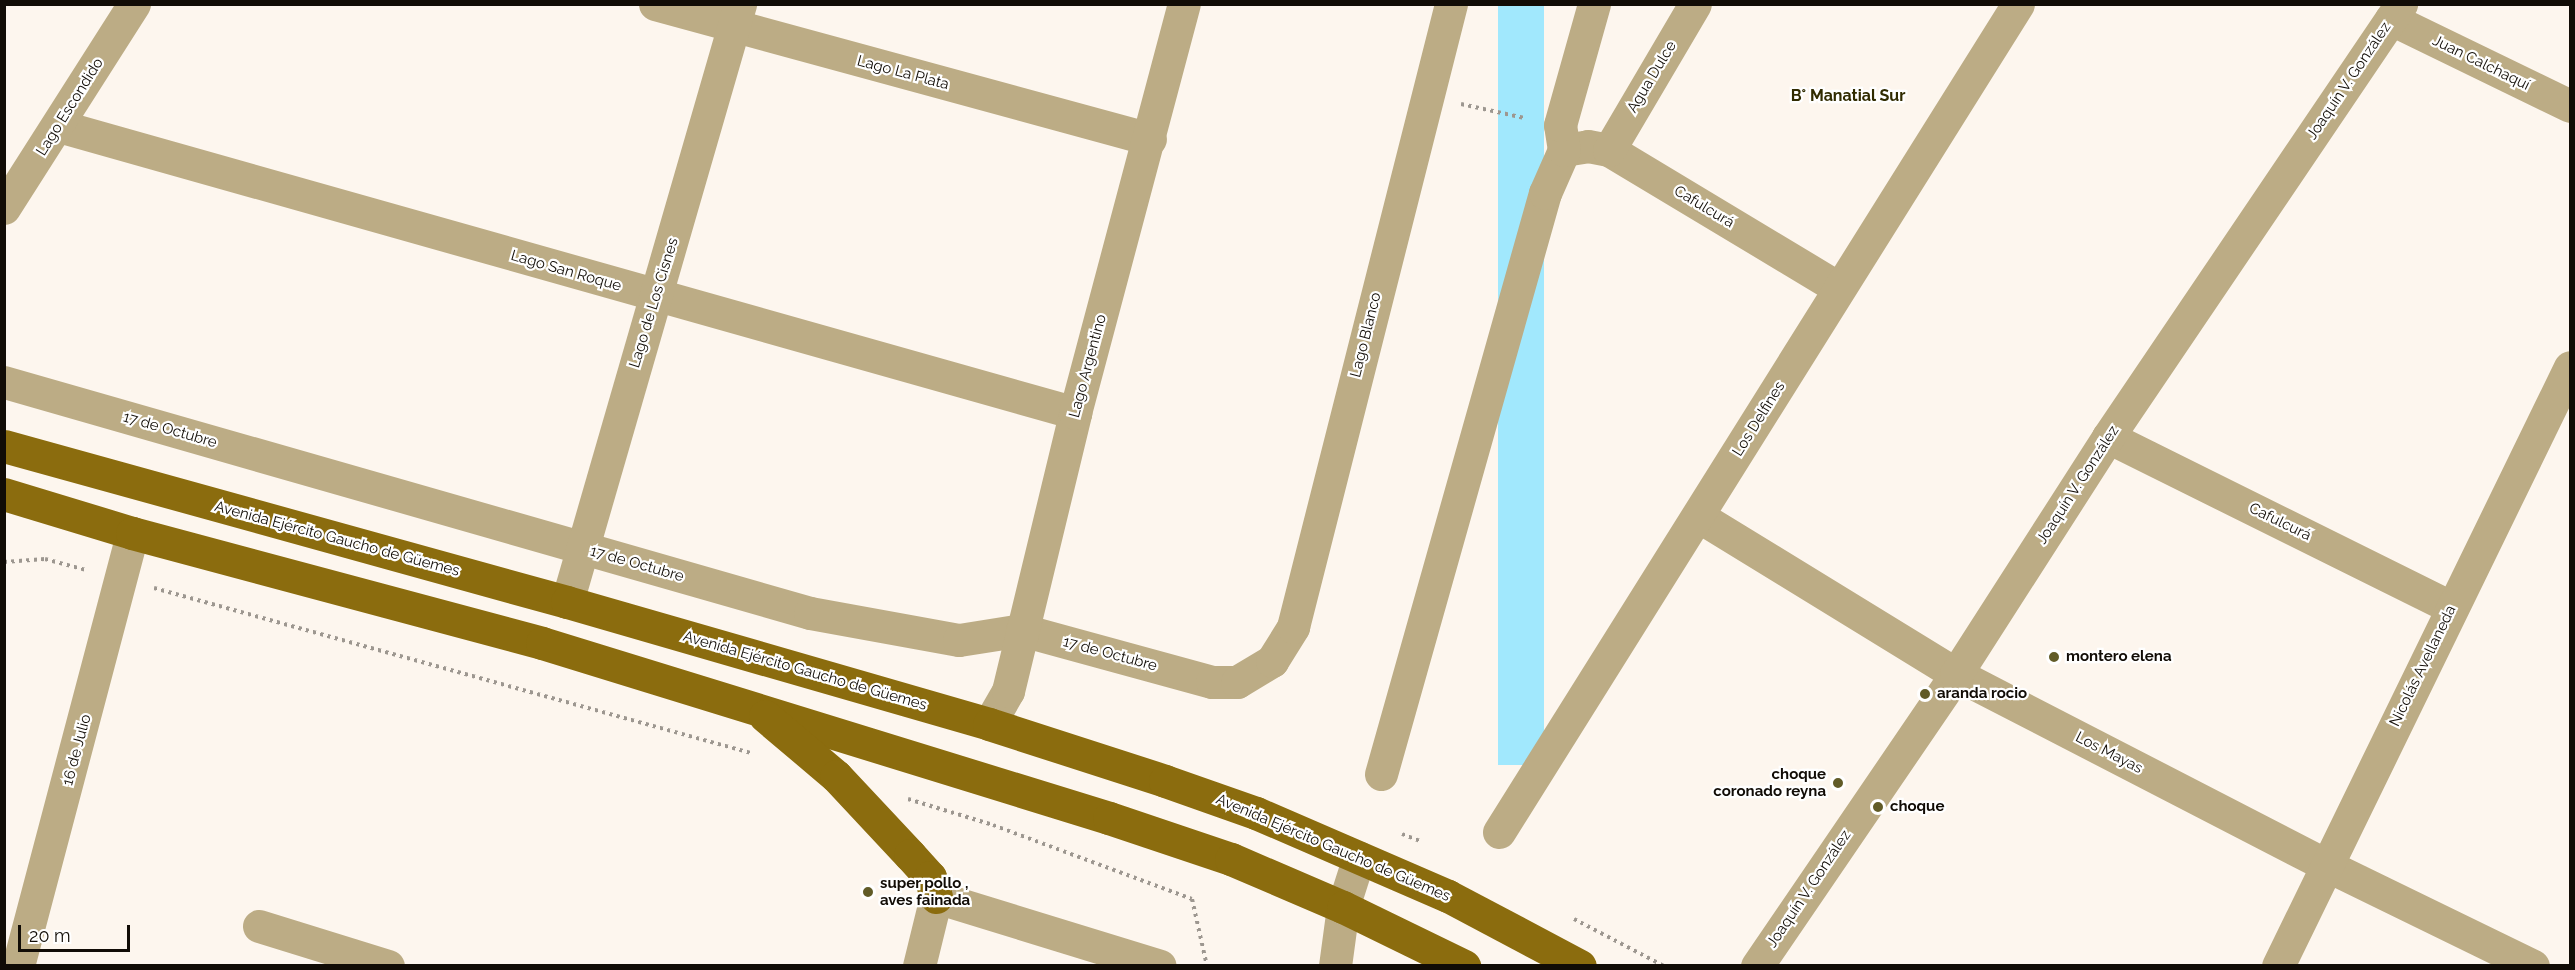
<!DOCTYPE html>
<meta charset="utf-8">
<style>
body{margin:0}
#map{position:relative;width:2575px;height:970px;overflow:hidden;background:#fdf6ee;font-family:Raleway,sans-serif}
div>[style]{position:absolute}
.water>*{inset:0;background:#a1e8fd;transform-origin:0 0}
.path>*{height:4px;margin-top:-2px;transform-origin:0;background:repeating-linear-gradient(90deg,#9d9790 0 3px,transparent 0 7.5px)}
.minor>*{height:33px;margin:-16.5px;padding:0 16.5px;transform-origin:16.5px;border-radius:16.5px;background:#bcac85}
.major>*{height:33px;margin:-16.5px;padding:0 16.5px;transform-origin:16.5px;border-radius:16.5px;background:#8b6c0e}
.dots>*{width:16px;height:16px;translate:-50% -50%;box-sizing:border-box;border:3px solid #fff;border-radius:50%}
span{translate:-50% -50%;white-space:nowrap;text-align:center;line-height:1.15;-webkit-text-stroke:4.5px #fff;paint-order:stroke}
.street-label{font-size:15px;color:#110c06}
.poi-label{font-size:15px;color:#110c06;font-weight:700}
.left{translate:0 -50%;text-align:left}
.right{translate:-100% -50%;text-align:right}
.neighbourhood-label{font-size:16px;color:#302b00;font-weight:700}
.frame{position:absolute;inset:0;border:6px solid #110c06;pointer-events:none}
.scale{position:absolute;left:18px;top:925px;width:112px;height:27px;box-sizing:border-box;border:3px solid #110c06;border-top:0;padding-left:8px;font-size:18px;line-height:21px;white-space:nowrap;color:#110c06;-webkit-text-stroke:4px #fff;paint-order:stroke}
</style>
<div id="map">
<div class="water">
<div style="left:1498px;top:5px;width:46px;height:760px"></div>
</div>
<div class="path">
<div style="left:1461px;top:104px;width:65px;rotate:12.5deg"></div>
<div style="left:4px;top:562px;width:41px;rotate:-4.2deg"></div>
<div style="left:45px;top:559px;width:42px;rotate:15deg"></div>
<div style="left:154px;top:588px;width:619px;rotate:15.45deg"></div>
<div style="left:908px;top:799px;width:89px;rotate:17deg"></div>
<div style="left:993px;top:825px;width:212px;rotate:20.4deg"></div>
<div style="left:1192px;top:899px;width:69px;rotate:77.4deg"></div>
<div style="left:1402px;top:834px;width:19px;rotate:21deg"></div>
<div style="left:1574px;top:919px;width:102px;rotate:27.6deg"></div>
</div>
<div class="minor">
<div style="left:655px;top:4px;width:513px;rotate:15.26deg"></div>
<div style="left:2391px;top:19px;width:199px;rotate:25.9deg"></div>
<div style="left:59px;top:126px;width:1056px;rotate:15.77deg"></div>
<div style="left:1564px;top:150px;width:24px;rotate:-9deg"></div>
<div style="left:1588px;top:146px;width:21px;rotate:11deg"></div>
<div style="left:1609px;top:150px;width:268px;rotate:31deg"></div>
<div style="left:1609px;top:150px;width:169px;rotate:-59.5deg"></div>
<div style="left:4px;top:208px;width:242px;rotate:-57.5deg"></div>
<div style="left:4px;top:382px;width:838px;rotate:15.99deg"></div>
<div style="left:810px;top:613px;width:151px;rotate:10.3deg"></div>
<div style="left:959px;top:640px;width:64px;rotate:-9deg"></div>
<div style="left:1022px;top:630px;width:197px;rotate:15.3deg"></div>
<div style="left:1212px;top:682px;width:25px"></div>
<div style="left:1237px;top:682px;width:41px;rotate:-31deg"></div>
<div style="left:1272px;top:661px;width:40px;rotate:-58deg"></div>
<div style="left:1293px;top:627px;width:643px;rotate:-75.77deg"></div>
<div style="left:2108px;top:437px;width:383px;rotate:26.4deg"></div>
<div style="left:1698px;top:516px;width:303px;rotate:31.5deg"></div>
<div style="left:1956px;top:674px;width:419px;rotate:27.3deg"></div>
<div style="left:2328px;top:866px;width:228px;rotate:26deg"></div>
<div style="left:567px;top:602px;width:623px;rotate:-73.86deg"></div>
<div style="left:989px;top:724px;width:38px;rotate:-60deg"></div>
<div style="left:1008px;top:691px;width:286px;rotate:-76.4deg"></div>
<div style="left:1075px;top:413px;width:423px;rotate:-75.1deg"></div>
<div style="left:1381px;top:774px;width:604px;rotate:-74.24deg"></div>
<div style="left:1545px;top:193px;width:47px;rotate:-66.2deg"></div>
<div style="left:1564px;top:150px;width:25px;rotate:-99deg"></div>
<div style="left:1560px;top:125px;width:126px;rotate:-74.3deg"></div>
<div style="left:1499px;top:832px;width:977px;rotate:-57.92deg"></div>
<div style="left:259px;top:926px;width:135px;rotate:17.2deg"></div>
<div style="left:18px;top:966px;width:448px;rotate:-75.2deg"></div>
<div style="left:919px;top:966px;width:71px;rotate:-76.2deg"></div>
<div style="left:936px;top:897px;width:234px;rotate:17.1deg"></div>
<div style="left:1335px;top:966px;width:60px;rotate:-82.3deg"></div>
<div style="left:1343px;top:907px;width:52px;rotate:-72.3deg"></div>
<div style="left:1757px;top:966px;width:353px;rotate:-55.7deg"></div>
<div style="left:1956px;top:674px;width:282px;rotate:-57.3deg"></div>
<div style="left:2108px;top:437px;width:523px;rotate:-55.91deg"></div>
<div style="left:2278px;top:966px;width:666px;rotate:-64.01deg"></div>
</div>
<div class="major">
<div style="left:4px;top:446px;width:584px;rotate:15.49deg"></div>
<div style="left:567px;top:602px;width:439px;rotate:16.1deg"></div>
<div style="left:989px;top:724px;width:185px;rotate:17.9deg"></div>
<div style="left:1165px;top:781px;width:96px;rotate:19.4deg"></div>
<div style="left:1256px;top:813px;width:209px;rotate:23.4deg"></div>
<div style="left:1448px;top:896px;width:149px;rotate:27.9deg"></div>
<div style="left:4px;top:494px;width:134px;rotate:16.9deg"></div>
<div style="left:132px;top:533px;width:424px;rotate:15deg"></div>
<div style="left:542px;top:643px;width:593px;rotate:17.15deg"></div>
<div style="left:1109px;top:818px;width:129px;rotate:18.6deg"></div>
<div style="left:1231px;top:859px;width:122px;rotate:23.2deg"></div>
<div style="left:1343px;top:907px;width:135px;rotate:26deg"></div>
<div style="left:765px;top:716px;width:93px;rotate:40.2deg"></div>
<div style="left:836px;top:776px;width:108px;rotate:46.9deg"></div>
<div style="left:910px;top:855px;width:30px;rotate:48deg"></div>
<div style="left:930px;top:877px;width:21px;rotate:73deg"></div>
</div>
<div class="dots">
<div style="left:2054px;top:657px;background:#615b27"></div>
<div style="left:1925px;top:694px;background:#615b27"></div>
<div style="left:1838px;top:783px;background:#615b27"></div>
<div style="left:1878px;top:807px;background:#615b27"></div>
<div style="left:868px;top:892px;background:#615b27"></div>
</div>
<div class="street-label">
<span style="left:2481px;top:63px;rotate:26deg">Juan Calchaquí</span>
<span style="left:903px;top:73px;rotate:15deg">Lago La Plata</span>
<span style="left:1652px;top:77px;rotate:-59deg">Agua Dulce</span>
<span style="left:2349px;top:81px;rotate:-56deg">Joaquín V. González</span>
<span style="left:70px;top:107px;rotate:-58deg">Lago Escondido</span>
<span style="left:1704px;top:207px;rotate:31deg">Cafulcurá</span>
<span style="left:566px;top:271px;rotate:16deg">Lago San Roque</span>
<span style="left:654px;top:303px;rotate:-73deg">Lago de Los Cisnes</span>
<span style="left:1366px;top:335px;rotate:-76deg">Lago Blanco</span>
<span style="left:1088px;top:366px;rotate:-75deg">Lago Argentino</span>
<span style="left:1759px;top:419px;rotate:-58deg">Los Delfines</span>
<span style="left:170px;top:430px;rotate:16deg">17 de Octubre</span>
<span style="left:2078px;top:485px;rotate:-57deg">Joaquín V. González</span>
<span style="left:2280px;top:522px;rotate:26deg">Cafulcurá</span>
<span style="left:337px;top:539px;rotate:15deg">Avenida Ejército Gaucho de Güemes</span>
<span style="left:637px;top:564px;rotate:16deg">17 de Octubre</span>
<span style="left:1110px;top:654px;rotate:15deg">17 de Octubre</span>
<span style="left:2423px;top:666px;rotate:-64deg">Nicolás Avellaneda</span>
<span style="left:805px;top:671px;rotate:16deg">Avenida Ejército Gaucho de Güemes</span>
<span style="left:77px;top:750px;rotate:-75deg">16 de Julio</span>
<span style="left:2109px;top:753px;rotate:27deg">Los Mayas</span>
<span style="left:1333px;top:848px;rotate:23deg">Avenida Ejército Gaucho de Güemes</span>
<span style="left:1809px;top:889px;rotate:-56deg">Joaquín V. González</span>
</div>
<div class="poi-label">
<span class="left" style="left:2066px;top:657px">montero elena</span>
<span class="left" style="left:1937px;top:694px">aranda rocio</span>
<span class="right" style="left:1826px;top:783px">choque<br>coronado reyna</span>
<span class="left" style="left:1890px;top:807px">choque</span>
<span class="left" style="left:880px;top:892px">super pollo ,<br>aves fainada</span>
</div>
<div class="neighbourhood-label">
<span style="left:1848px;top:96px">B° Manatial Sur</span>
</div>
<div class="frame"></div>
<div class="scale">20 m</div>
</div>
